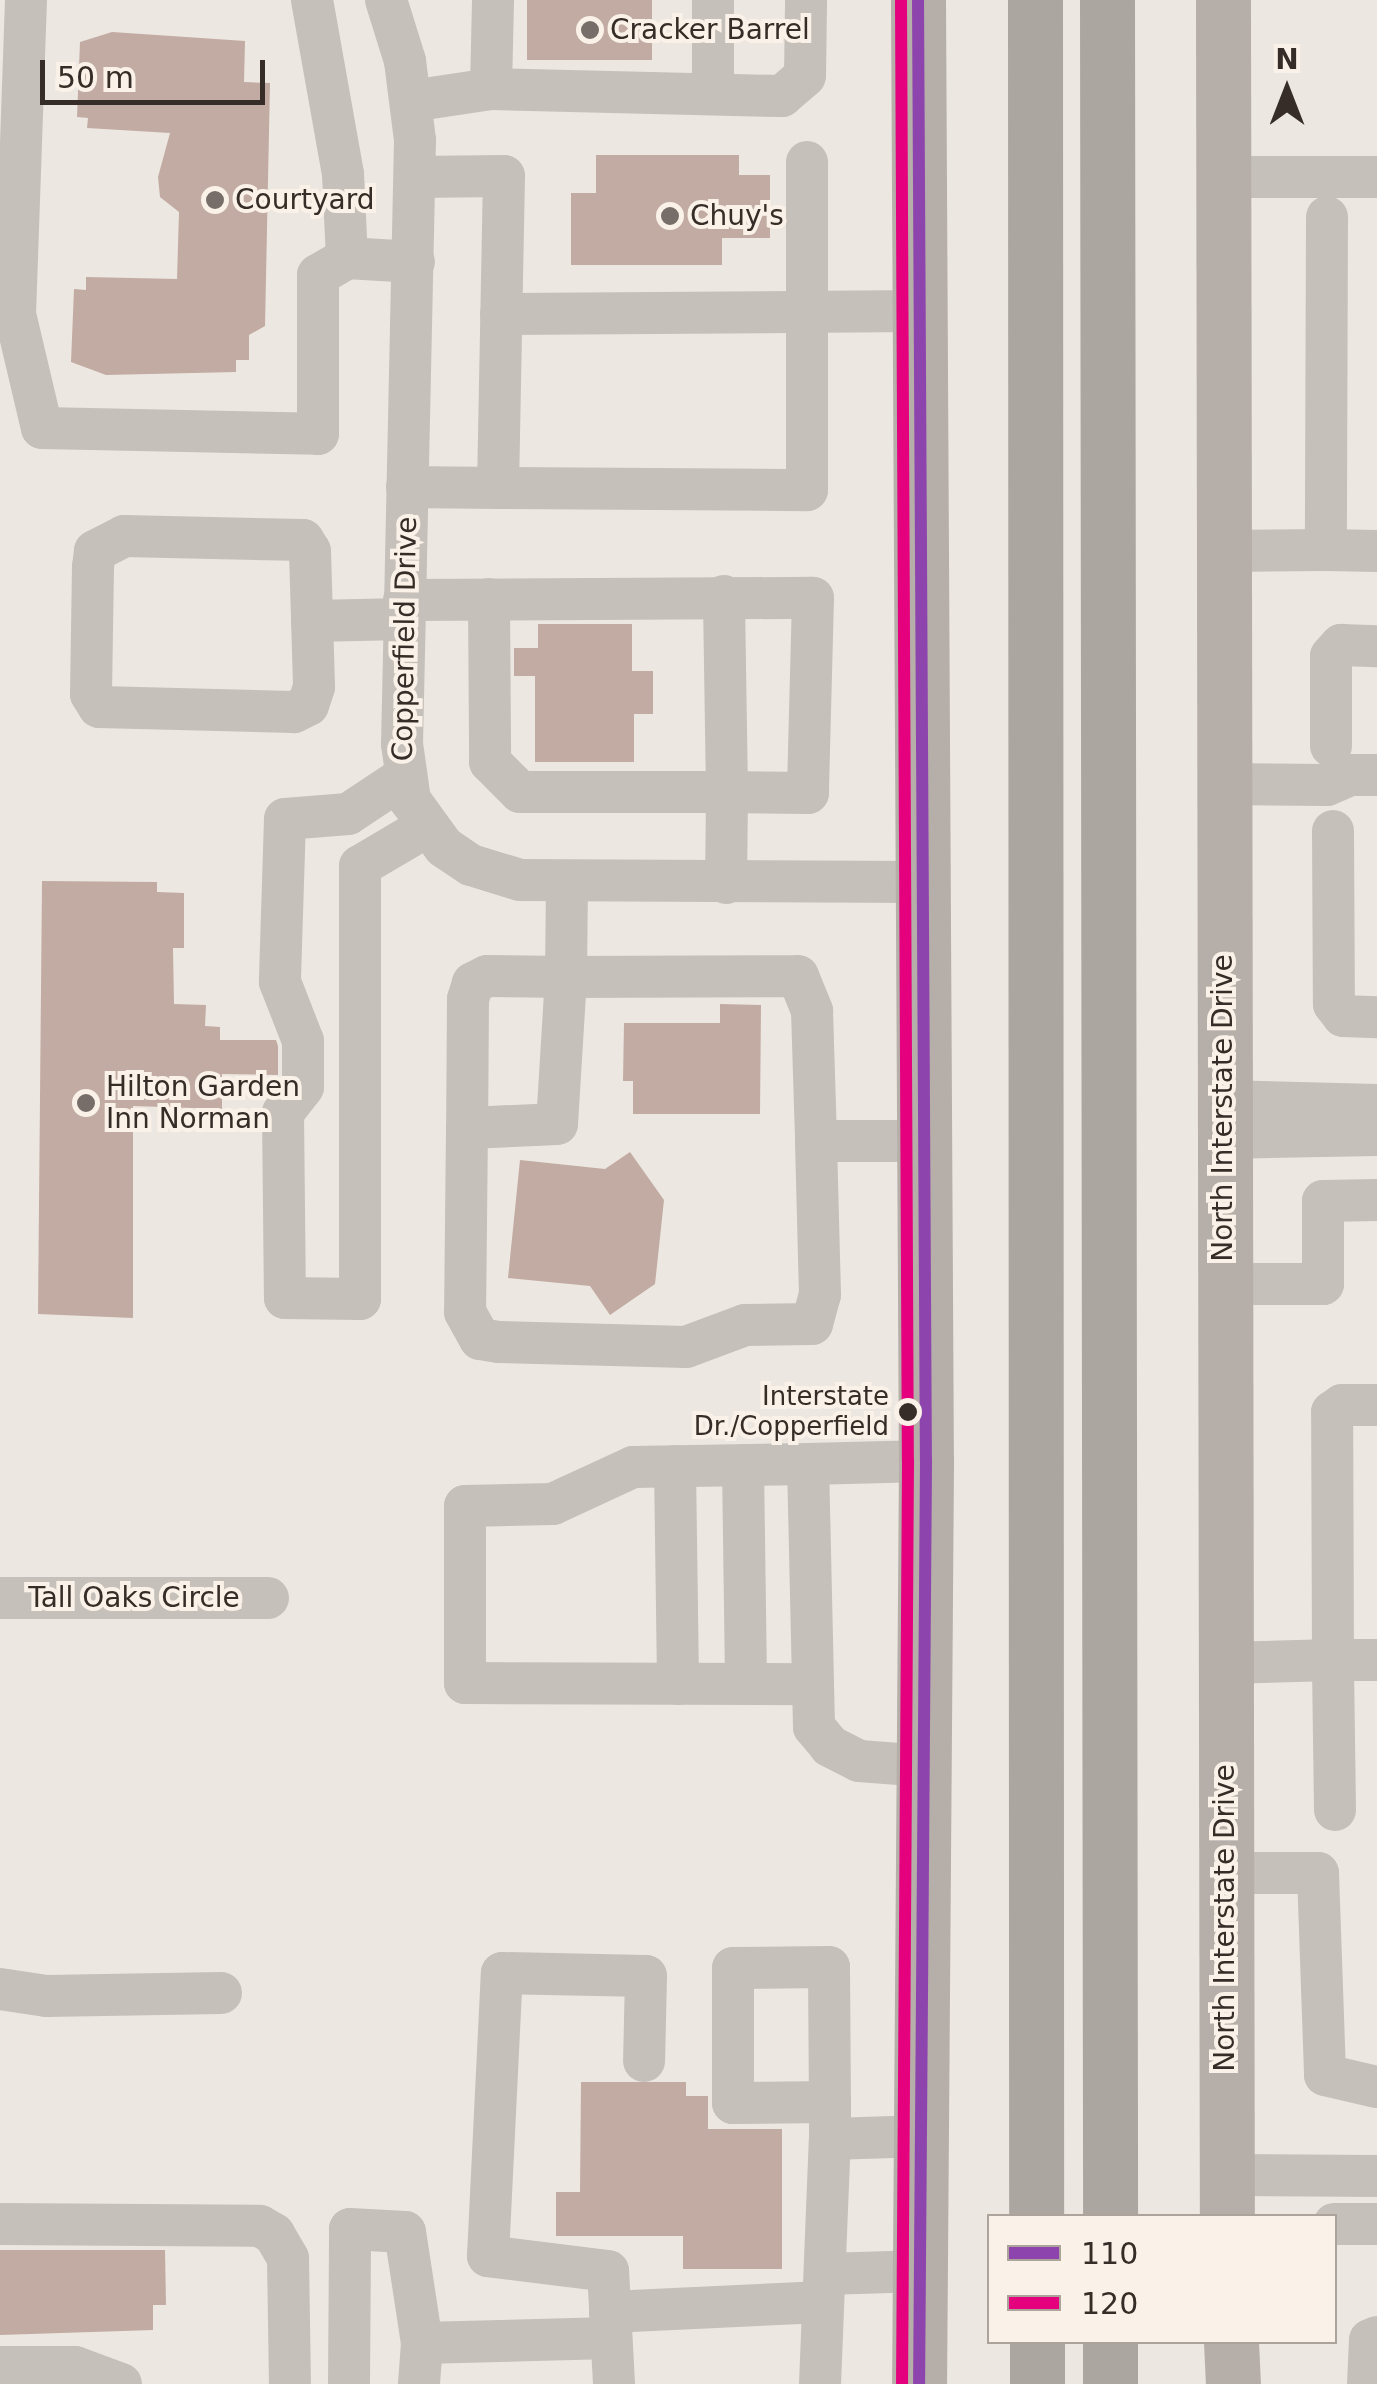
<!DOCTYPE html>
<style>
body{margin:0}
#map{position:relative;width:1377px;height:2384px;overflow:hidden;background:#ede7e1;font-family:"DejaVu Sans",sans-serif}
div>[style]{position:absolute}
.building>*{inset:0;background:#c2aba2;transform-origin:0 0}
.minor>*{height:42px;margin:-21px;padding:0 21px;transform-origin:21px;border-radius:21px;background:#c6c0ba}
.major>*{height:55px;margin:-27.5px;padding:0 27.5px;transform-origin:27.5px;border-radius:27.5px;background:#b5aea9}
.highway>*{height:55px;margin:-27.5px;padding:0 27.5px;transform-origin:27.5px;border-radius:27.5px;background:#aca6a0}
.bus-1>*{height:12px;margin:-6px;padding:0 6px;transform-origin:6px;border-radius:6px;background:#8e44ad}
.bus-2>*{height:12px;margin:-6px;padding:0 6px;transform-origin:6px;border-radius:6px;background:#e5007d}
.dots>*{width:28px;height:28px;translate:-50% -50%;box-sizing:border-box;border:5px solid #faf2e8;border-radius:50%}
span{translate:-50% -50%;white-space:nowrap;text-align:center;line-height:1.15;-webkit-text-stroke:8px #faf2e8;paint-order:stroke}
.bus-label{font-size:26px;color:#372d28}
.right{translate:-100% -50%;text-align:right}
.poi-label{font-size:28px;color:#372d28}
.left{translate:0 -50%;text-align:left}
.street-label{font-size:28px;color:#372d28}
.legend{position:absolute;left:987px;top:2214px;width:350px;height:130px;box-sizing:border-box;background:#faf2e8;border:2px solid #aca39b;margin:0;padding:12px 18px;list-style:none;font-size:30px;color:#372d28}
.legend li{display:flex;align-items:center;gap:20px;height:50px}
.legend b{width:50px;border:2px solid #aca39b}
.north{position:absolute;left:1237px;top:40px;width:100px;height:100px;-webkit-text-stroke:8px #faf2e8;paint-order:stroke;rotate:0deg;font-size:28px;font-weight:700;line-height:40px;text-align:center;color:#372d28}
.north::after{content:'';display:block;margin:auto;width:35px;height:45px;background:#372d28;clip-path:polygon(50% 0,100% 100%,50% 72%,0 100%)}
.scale{position:absolute;left:40px;top:60px;width:225px;height:45px;box-sizing:border-box;border:5px solid #372d28;border-top:0;padding-left:12px;font-size:30px;line-height:35px;white-space:nowrap;color:#372d28;-webkit-text-stroke:8px #faf2e8;paint-order:stroke}
</style>
<div id="map">
<div class="building">
<div style="left:527px;top:0;width:125px;height:60px"></div>
<div style="clip-path:polygon(112px 32px,245px 41px,244px 82px,270px 83px,265px 326px,249px 335px,249px 360px,236px 360px,236px 372px,106px 375px,71px 362px,74px 289px,86px 290px,86px 277px,177px 279px,179px 212px,160px 197px,158px 177px,170px 133px,87px 128px,88px 118px,77px 117px,80px 42px)"></div>
<div style="clip-path:polygon(596px 155px,739px 155px,739px 175px,770px 175px,770px 238px,722px 238px,722px 265px,571px 265px,571px 193px,596px 193px)"></div>
<div style="clip-path:polygon(538px 624px,632px 624px,632px 671px,653px 671px,653px 714px,634px 714px,634px 762px,535px 762px,535px 676px,514px 676px,514px 648px,538px 648px)"></div>
<div style="clip-path:polygon(42px 881px,157px 882px,157px 892px,184px 893px,184px 948px,173px 948px,174px 1004px,206px 1005px,205px 1026px,220px 1027px,220px 1040px,276px 1040px,278px 1046px,278px 1075px,222px 1074px,222px 1109px,133px 1106px,133px 1318px,38px 1314px)"></div>
<div style="clip-path:polygon(720px 1004px,761px 1005px,760px 1114px,633px 1114px,633px 1081px,623px 1081px,624px 1023px,720px 1023px)"></div>
<div style="clip-path:polygon(630px 1152px,664px 1200px,655px 1284px,610px 1315px,590px 1286px,508px 1278px,520px 1160px,605px 1169px)"></div>
<div style="clip-path:polygon(581px 2082px,686px 2082px,686px 2096px,708px 2096px,708px 2129px,782px 2129px,782px 2269px,683px 2269px,683px 2236px,556px 2236px,556px 2192px,580px 2192px)"></div>
<div style="clip-path:polygon(0 2250px,165px 2250px,166px 2305px,153px 2305px,153px 2330px,0 2335px)"></div>
</div>
<div class="minor">
<div style="left:26px;top:0;width:314px;rotate:92deg"></div>
<div style="left:15px;top:314px;width:117px;rotate:76.7deg"></div>
<div style="left:42px;top:428px;width:276px;rotate:1.2deg"></div>
<div style="left:318px;top:434px;width:159px;rotate:-90deg"></div>
<div style="left:318px;top:275px;width:34px;rotate:-30deg"></div>
<div style="left:347px;top:258px;width:67px;rotate:3.4deg"></div>
<div style="left:312px;top:0;width:177px;rotate:79.9deg"></div>
<div style="left:343px;top:174px;width:84px;rotate:87.3deg"></div>
<div style="left:386px;top:0;width:64px;rotate:72.7deg"></div>
<div style="left:405px;top:61px;width:80px;rotate:82.8deg"></div>
<div style="left:415px;top:140px;width:604px;rotate:91.23deg"></div>
<div style="left:402px;top:744px;width:57px;rotate:81.9deg"></div>
<div style="left:410px;top:800px;width:58px;rotate:54.1deg"></div>
<div style="left:444px;top:847px;width:32px;rotate:34deg"></div>
<div style="left:471px;top:865px;width:51px;rotate:17deg"></div>
<div style="left:520px;top:880px;width:399px;rotate:0.3deg"></div>
<div style="left:713px;top:0;width:94px;rotate:90deg"></div>
<div style="left:491px;top:89px;width:89px;rotate:-88.7deg"></div>
<div style="left:411px;top:101px;width:81px;rotate:-8.5deg"></div>
<div style="left:491px;top:89px;width:291px;rotate:1.4deg"></div>
<div style="left:782px;top:96px;width:30px;rotate:-41deg"></div>
<div style="left:805px;top:76px;width:76px;rotate:-89.2deg"></div>
<div style="left:1223px;top:177px;width:154px"></div>
<div style="left:1327px;top:217px;width:333px;rotate:90.2deg"></div>
<div style="left:1326px;top:550px;width:51px;rotate:1.1deg"></div>
<div style="left:501px;top:314px;width:417px;rotate:-0.4deg"></div>
<div style="left:407px;top:487px;width:91px;rotate:0.6deg"></div>
<div style="left:498px;top:488px;width:312px;rotate:-88.9deg"></div>
<div style="left:504px;top:176px;width:89px;rotate:179.4deg"></div>
<div style="left:498px;top:488px;width:309px;rotate:0.4deg"></div>
<div style="left:807px;top:490px;width:328px;rotate:-90deg"></div>
<div style="left:124px;top:536px;width:179px;rotate:1.3deg"></div>
<div style="left:303px;top:540px;width:13px;rotate:58deg"></div>
<div style="left:310px;top:551px;width:136px;rotate:88.3deg"></div>
<div style="left:314px;top:687px;width:19px;rotate:108deg"></div>
<div style="left:308px;top:705px;width:16px;rotate:153deg"></div>
<div style="left:294px;top:712px;width:195px;rotate:-178.5deg"></div>
<div style="left:99px;top:707px;width:15px;rotate:-122deg"></div>
<div style="left:91px;top:694px;width:127px;rotate:-89.1deg"></div>
<div style="left:93px;top:567px;width:16px;rotate:-83deg"></div>
<div style="left:95px;top:551px;width:33px;rotate:-27deg"></div>
<div style="left:1223px;top:551px;width:103px;rotate:-0.6deg"></div>
<div style="left:489px;top:599px;width:163px;rotate:89.6deg"></div>
<div style="left:490px;top:762px;width:42px;rotate:45deg"></div>
<div style="left:520px;top:792px;width:207px"></div>
<div style="left:727px;top:792px;width:196px;rotate:-90.9deg"></div>
<div style="left:404px;top:600px;width:409px;rotate:-0.3deg"></div>
<div style="left:813px;top:598px;width:195px;rotate:91.5deg"></div>
<div style="left:808px;top:793px;width:81px;rotate:-179.3deg"></div>
<div style="left:727px;top:792px;width:91px;rotate:90.6deg"></div>
<div style="left:312px;top:621px;width:92px;rotate:-1.2deg"></div>
<div style="left:1331px;top:746px;width:90px;rotate:-90deg"></div>
<div style="left:1331px;top:656px;width:15px;rotate:-48deg"></div>
<div style="left:1341px;top:645px;width:36px;rotate:2deg"></div>
<div style="left:404px;top:777px;width:67px;rotate:146.5deg"></div>
<div style="left:348px;top:814px;width:63px;rotate:175.5deg"></div>
<div style="left:285px;top:819px;width:163px;rotate:91.8deg"></div>
<div style="left:280px;top:982px;width:63px;rotate:68.7deg"></div>
<div style="left:303px;top:1041px;width:46px;rotate:90deg"></div>
<div style="left:303px;top:1087px;width:33px;rotate:128deg"></div>
<div style="left:283px;top:1113px;width:185px;rotate:89.4deg"></div>
<div style="left:285px;top:1298px;width:75px;rotate:0.8deg"></div>
<div style="left:360px;top:1299px;width:433px;rotate:-90deg"></div>
<div style="left:360px;top:866px;width:79px;rotate:-30.5deg"></div>
<div style="left:1223px;top:784px;width:104px;rotate:0.6deg"></div>
<div style="left:1327px;top:785px;width:25px;rotate:-23deg"></div>
<div style="left:1350px;top:775px;width:27px"></div>
<div style="left:1333px;top:831px;width:173px;rotate:89.7deg"></div>
<div style="left:1334px;top:1004px;width:15px;rotate:53deg"></div>
<div style="left:1343px;top:1016px;width:34px;rotate:2deg"></div>
<div style="left:567px;top:882px;width:95px;rotate:90.6deg"></div>
<div style="left:566px;top:977px;width:232px;rotate:-0.2deg"></div>
<div style="left:798px;top:976px;width:38px;rotate:68deg"></div>
<div style="left:812px;top:1011px;width:130px;rotate:88.2deg"></div>
<div style="left:816px;top:1141px;width:105px"></div>
<div style="left:1223px;top:1101px;width:154px;rotate:1.5deg"></div>
<div style="left:467px;top:1128px;width:90px;rotate:-2.5deg"></div>
<div style="left:557px;top:1124px;width:147px;rotate:-86.5deg"></div>
<div style="left:566px;top:977px;width:79px;rotate:-179.3deg"></div>
<div style="left:487px;top:976px;width:16px;rotate:153deg"></div>
<div style="left:473px;top:983px;width:17px;rotate:107deg"></div>
<div style="left:468px;top:999px;width:129px;rotate:90.4deg"></div>
<div style="left:467px;top:1128px;width:184px;rotate:90.6deg"></div>
<div style="left:465px;top:1312px;width:31px;rotate:61deg"></div>
<div style="left:480px;top:1339px;width:19px;rotate:9deg"></div>
<div style="left:499px;top:1342px;width:187px;rotate:1.5deg"></div>
<div style="left:686px;top:1347px;width:63px;rotate:-20.4deg"></div>
<div style="left:745px;top:1325px;width:67px;rotate:-0.9deg"></div>
<div style="left:812px;top:1324px;width:30px;rotate:-75deg"></div>
<div style="left:820px;top:1295px;width:154px;rotate:-91.5deg"></div>
<div style="left:1222px;top:1138px;width:155px;rotate:-1.1deg"></div>
<div style="left:1223px;top:1284px;width:100px"></div>
<div style="left:1323px;top:1284px;width:83px;rotate:-90deg"></div>
<div style="left:1323px;top:1201px;width:54px;rotate:-1.1deg"></div>
<div style="left:808px;top:1464px;width:175px;rotate:179deg"></div>
<div style="left:633px;top:1467px;width:88px;rotate:155.2deg"></div>
<div style="left:553px;top:1504px;width:88px;rotate:178.7deg"></div>
<div style="left:465px;top:1506px;width:177px;rotate:90deg"></div>
<div style="left:465px;top:1683px;width:346px;rotate:0.2deg"></div>
<div style="left:743px;top:1465px;width:219px;rotate:89.2deg"></div>
<div style="left:675px;top:1466px;width:218px;rotate:89.2deg"></div>
<div style="left:0;top:1598px;width:268px"></div>
<div style="left:1224px;top:1663px;width:109px;rotate:-1.6deg"></div>
<div style="left:1333px;top:1660px;width:248px;rotate:-90.2deg"></div>
<div style="left:1332px;top:1412px;width:12px;rotate:-35deg"></div>
<div style="left:1342px;top:1405px;width:35px"></div>
<div style="left:925px;top:1766px;width:66px;rotate:-175.7deg"></div>
<div style="left:859px;top:1761px;width:33px;rotate:-153deg"></div>
<div style="left:830px;top:1746px;width:25px;rotate:-130deg"></div>
<div style="left:814px;top:1727px;width:263px;rotate:-91.3deg"></div>
<div style="left:808px;top:1464px;width:118px;rotate:-1.5deg"></div>
<div style="left:1335px;top:1810px;width:150px;rotate:-90.8deg"></div>
<div style="left:1333px;top:1660px;width:44px"></div>
<div style="left:1225px;top:1873px;width:93px"></div>
<div style="left:1318px;top:1873px;width:202px;rotate:88deg"></div>
<div style="left:1325px;top:2075px;width:53px;rotate:13deg"></div>
<div style="left:0;top:1989px;width:47px;rotate:8.7deg"></div>
<div style="left:46px;top:1996px;width:175px;rotate:-1deg"></div>
<div style="left:830px;top:2102px;width:97px;rotate:179.4deg"></div>
<div style="left:733px;top:2103px;width:135px;rotate:-90deg"></div>
<div style="left:733px;top:1968px;width:96px;rotate:-0.6deg"></div>
<div style="left:829px;top:1967px;width:135px;rotate:89.6deg"></div>
<div style="left:830px;top:2102px;width:37px;rotate:90deg"></div>
<div style="left:1226px;top:2175px;width:151px;rotate:0.4deg"></div>
<div style="left:0;top:2224px;width:260px;rotate:0.4deg"></div>
<div style="left:260px;top:2226px;width:16px;rotate:30deg"></div>
<div style="left:274px;top:2234px;width:28px;rotate:60deg"></div>
<div style="left:288px;top:2258px;width:126px;rotate:89.1deg"></div>
<div style="left:1334px;top:2224px;width:43px"></div>
<div style="left:825px;top:2274px;width:98px;rotate:-1.8deg"></div>
<div style="left:610px;top:2312px;width:213px;rotate:-2.7deg"></div>
<div style="left:422px;top:2343px;width:189px;rotate:-1.5deg"></div>
<div style="left:0;top:2367px;width:75px"></div>
<div style="left:75px;top:2367px;width:49px;rotate:20.3deg"></div>
<div style="left:349px;top:2384px;width:155px;rotate:-89.6deg"></div>
<div style="left:350px;top:2229px;width:55px;rotate:3.1deg"></div>
<div style="left:405px;top:2232px;width:112px;rotate:81.3deg"></div>
<div style="left:422px;top:2343px;width:41px;rotate:94.2deg"></div>
<div style="left:614px;top:2384px;width:113px;rotate:-93deg"></div>
<div style="left:608px;top:2271px;width:121px;rotate:-172.9deg"></div>
<div style="left:488px;top:2256px;width:283px;rotate:-87.2deg"></div>
<div style="left:502px;top:1973px;width:144px;rotate:1.2deg"></div>
<div style="left:646px;top:1976px;width:85px;rotate:91.3deg"></div>
<div style="left:820px;top:2384px;width:245px;rotate:-87.7deg"></div>
<div style="left:830px;top:2139px;width:95px;rotate:-1.8deg"></div>
<div style="left:1368px;top:2384px;width:44px;rotate:-87.4deg"></div>
<div style="left:1370px;top:2340px;width:8px;rotate:-23deg"></div>
</div>
<div class="major">
<div style="left:918px;top:0;width:1461px;rotate:89.69deg"></div>
<div style="left:926px;top:1461px;width:923px;rotate:90.43deg"></div>
<div style="left:1223px;top:0;width:2216px;rotate:89.9deg"></div>
<div style="left:1231px;top:2342px;width:42px;rotate:87.3deg"></div>
</div>
<div class="highway">
<div style="left:1035px;top:0;width:2216px;rotate:89.97deg"></div>
<div style="left:1107px;top:0;width:2216px;rotate:89.92deg"></div>
<div style="left:1037px;top:2342px;width:42px;rotate:90deg"></div>
<div style="left:1110px;top:2342px;width:42px;rotate:90deg"></div>
</div>
<div class="bus-1">
<div style="left:918px;top:0;width:1461px;rotate:89.69deg"></div>
<div style="left:926px;top:1461px;width:923px;rotate:90.43deg"></div>
</div>
<div class="bus-2">
<div style="left:901px;top:0;width:1461px;rotate:89.73deg"></div>
<div style="left:908px;top:1461px;width:923px;rotate:90.37deg"></div>
</div>
<div class="dots">
<div style="left:590px;top:30px;background:#776e69"></div>
<div style="left:215px;top:200px;background:#776e69"></div>
<div style="left:670px;top:216px;background:#776e69"></div>
<div style="left:86px;top:1103px;background:#776e69"></div>
<div style="left:908px;top:1412px;background:#372d28"></div>
</div>
<div class="bus-label">
<span class="right" style="left:889px;top:1412px">Interstate<br>Dr./Copperfield</span>
</div>
<div class="poi-label">
<span class="left" style="left:610px;top:30px">Cracker Barrel</span>
<span class="left" style="left:235px;top:200px">Courtyard</span>
<span class="left" style="left:690px;top:216px">Chuy's</span>
<span class="left" style="left:106px;top:1103px">Hilton Garden<br>Inn Norman</span>
</div>
<div class="street-label">
<span style="left:405px;top:639px;rotate:-89deg">Copperfield Drive</span>
<span style="left:1223px;top:1108px;rotate:-90deg">North Interstate Drive</span>
<span style="left:134px;top:1598px">Tall Oaks Circle</span>
<span style="left:1225px;top:1918px;rotate:-90deg">North Interstate Drive</span>
</div>
<ul class="legend">
<li><b style="height:12px;background:#8e44ad"></b>110</li>
<li><b style="height:12px;background:#e5007d"></b>120</li>
</ul>
<div class="north">N</div>
<div class="scale">50 m</div>
</div>
